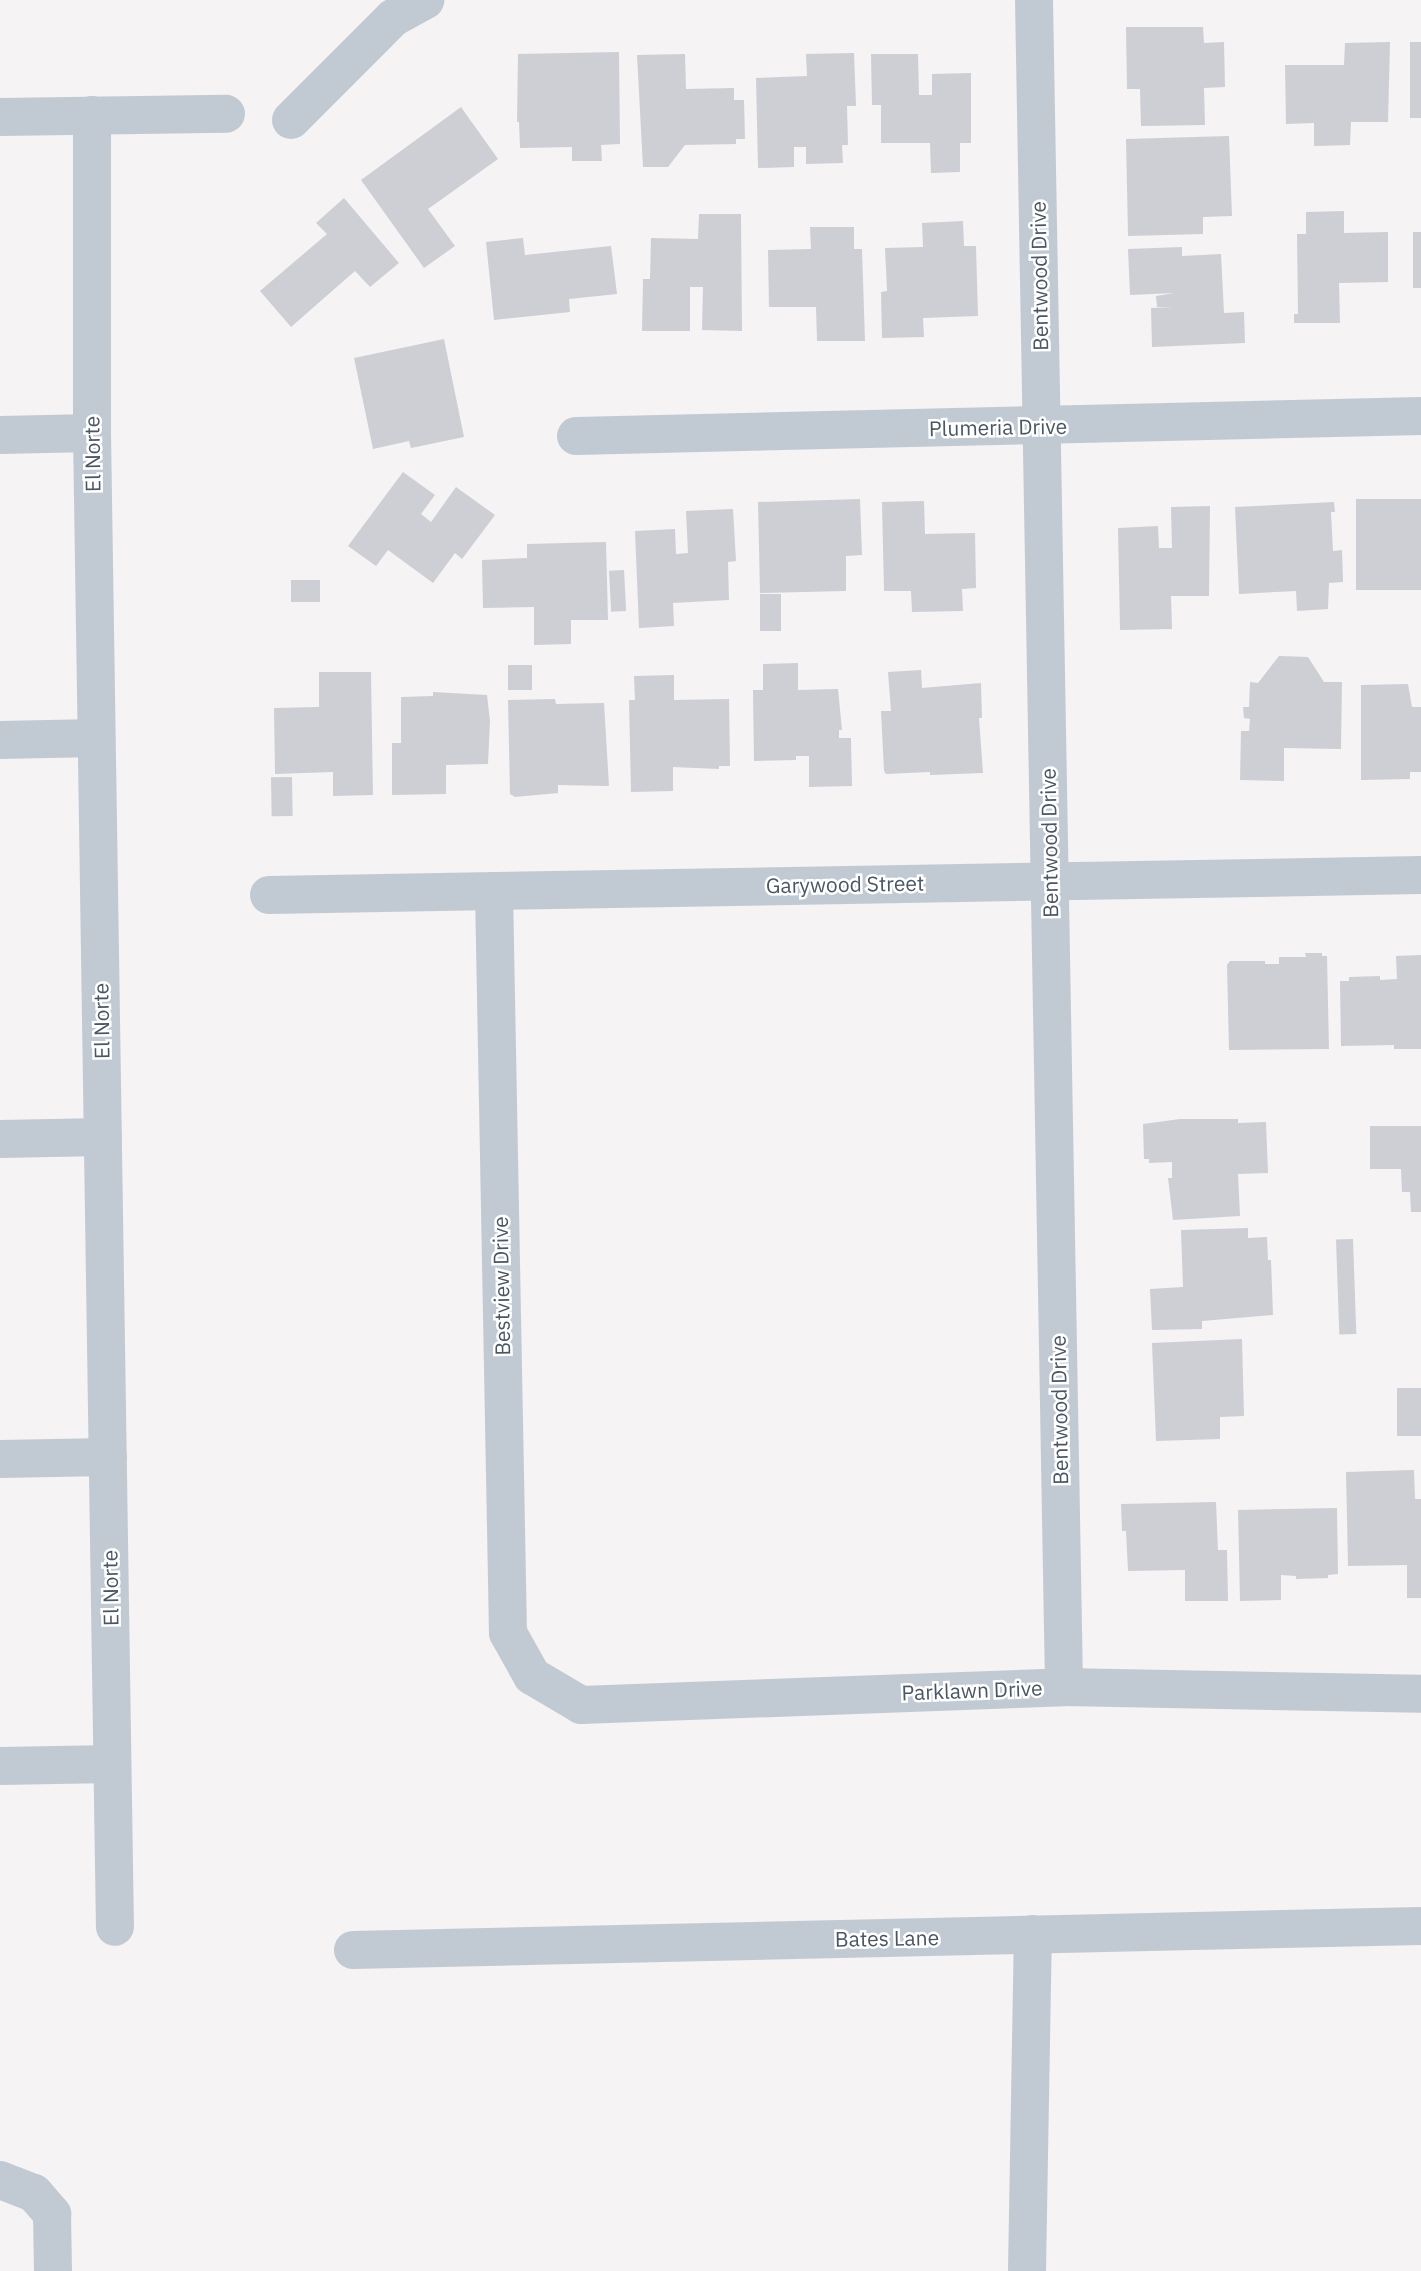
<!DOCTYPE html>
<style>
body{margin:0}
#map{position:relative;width:1421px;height:2271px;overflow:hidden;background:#f5f3f3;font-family:"IBM Plex Sans",sans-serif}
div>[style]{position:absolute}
.building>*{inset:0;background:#cdcfd5;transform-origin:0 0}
.minor>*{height:38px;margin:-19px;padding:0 19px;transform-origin:19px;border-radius:19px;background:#c1cad2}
span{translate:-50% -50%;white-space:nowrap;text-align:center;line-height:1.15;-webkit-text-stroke:5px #fff;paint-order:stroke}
.street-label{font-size:21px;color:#4a5661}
</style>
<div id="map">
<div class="building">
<div style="clip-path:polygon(1126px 27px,1203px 27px,1204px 43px,1224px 42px,1225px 87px,1204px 88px,1205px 125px,1141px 126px,1140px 89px,1127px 89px)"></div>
<div style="clip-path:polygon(1390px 42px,1388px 122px,1351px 122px,1350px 145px,1314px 146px,1314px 123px,1286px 124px,1285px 65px,1344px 65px,1345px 43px)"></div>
<div style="left:1410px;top:42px;width:11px;height:76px"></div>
<div style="clip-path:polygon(619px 52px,620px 144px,601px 145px,602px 161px,572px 161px,572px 147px,520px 148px,519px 122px,517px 122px,518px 54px)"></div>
<div style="clip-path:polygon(854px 53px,856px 106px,847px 106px,848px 145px,842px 145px,843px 163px,806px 164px,806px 147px,794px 147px,794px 167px,758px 168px,756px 78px,807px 76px,806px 54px)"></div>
<div style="clip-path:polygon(685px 54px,686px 89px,734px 88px,734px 100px,744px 100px,745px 139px,736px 139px,736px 144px,685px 145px,668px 167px,643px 167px,637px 55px)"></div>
<div style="clip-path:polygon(871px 54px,918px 54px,919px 95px,932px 95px,932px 74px,971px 73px,971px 143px,960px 143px,960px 172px,931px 173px,930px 143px,881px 143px,881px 105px,872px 105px)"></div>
<div style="clip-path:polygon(461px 107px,498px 159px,428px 209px,455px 246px,424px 268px,361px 180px)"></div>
<div style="clip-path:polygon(1229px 136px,1232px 216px,1203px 217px,1203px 234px,1128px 236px,1126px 139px)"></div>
<div style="clip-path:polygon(344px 198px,399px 263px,370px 287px,355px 271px,291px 327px,260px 291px,327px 234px,316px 223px)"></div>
<div style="clip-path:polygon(1344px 211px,1344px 233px,1388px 232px,1388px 282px,1339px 283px,1340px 323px,1294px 323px,1294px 314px,1298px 314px,1297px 234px,1306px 234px,1306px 212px)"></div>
<div style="clip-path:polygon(699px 214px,741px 214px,742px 331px,702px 330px,703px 287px,690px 287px,690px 331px,642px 331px,643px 279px,650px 279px,651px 238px,698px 239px)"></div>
<div style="clip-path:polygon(963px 221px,964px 246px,976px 246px,978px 316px,923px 318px,924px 337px,882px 338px,881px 292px,887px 291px,885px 248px,923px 247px,922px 223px)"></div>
<div style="clip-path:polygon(810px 227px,854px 227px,854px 249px,862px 249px,865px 341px,817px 341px,816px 307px,769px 307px,768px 250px,811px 249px)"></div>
<div style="left:1413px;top:232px;width:8px;height:56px"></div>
<div style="clip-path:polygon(523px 238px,525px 255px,611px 246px,617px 294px,569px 299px,570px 312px,494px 320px,486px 242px)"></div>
<div style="clip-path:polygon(1182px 247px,1182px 256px,1221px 254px,1224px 313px,1244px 312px,1245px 343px,1152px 347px,1151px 308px,1174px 307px,1157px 307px,1156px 296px,1174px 293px,1130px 295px,1128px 249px)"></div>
<div style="clip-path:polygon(444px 339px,464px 437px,411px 448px,409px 441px,373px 449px,354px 358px)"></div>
<div style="clip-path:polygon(403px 472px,435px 495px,421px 514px,431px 522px,456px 487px,495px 515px,462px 559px,455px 553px,433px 583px,388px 550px,376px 566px,348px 546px)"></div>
<div style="clip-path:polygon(860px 499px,862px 555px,846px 556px,846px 591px,760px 593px,758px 502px)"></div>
<div style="left:1421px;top:499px;width:91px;height:65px;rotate:90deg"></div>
<div style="clip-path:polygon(924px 501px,925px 534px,975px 533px,976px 588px,962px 589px,963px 611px,912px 612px,911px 591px,884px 591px,882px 502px)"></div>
<div style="clip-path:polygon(1334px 502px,1335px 512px,1331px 512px,1333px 551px,1342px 550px,1343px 582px,1329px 583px,1328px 609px,1297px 611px,1296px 591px,1239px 594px,1235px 507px)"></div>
<div style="clip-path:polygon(1210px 506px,1209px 596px,1171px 596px,1172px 629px,1120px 630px,1118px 528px,1158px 526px,1159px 548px,1172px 548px,1171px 507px)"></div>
<div style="clip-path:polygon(733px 509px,736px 561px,728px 562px,729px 600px,673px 603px,674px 626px,639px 628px,635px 531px,675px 529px,676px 554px,688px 553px,686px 511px)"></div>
<div style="clip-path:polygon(606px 542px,608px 620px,571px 620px,571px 644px,534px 645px,534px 607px,483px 608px,482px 560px,527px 558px,527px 544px)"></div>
<div style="left:624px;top:570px;width:41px;height:15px;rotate:87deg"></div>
<div style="left:320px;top:580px;width:22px;height:29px;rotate:90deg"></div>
<div style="left:760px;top:594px;width:21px;height:37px"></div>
<div style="clip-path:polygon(1279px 656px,1308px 657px,1324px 682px,1342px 682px,1341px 749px,1284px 748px,1284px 781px,1240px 780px,1241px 731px,1249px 731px,1250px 719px,1244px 718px,1243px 707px,1249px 707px,1250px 682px,1258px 683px)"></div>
<div style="clip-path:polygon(798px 663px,798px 690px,838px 689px,842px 730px,839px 730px,839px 738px,851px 738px,852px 786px,809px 787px,809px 756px,796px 756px,796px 760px,754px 761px,753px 690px,763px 690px,763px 664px)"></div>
<div style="left:508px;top:665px;width:24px;height:25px"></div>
<div style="clip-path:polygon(921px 670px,922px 688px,981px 683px,982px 718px,979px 718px,983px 773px,930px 775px,930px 772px,886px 774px,884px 771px,881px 711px,891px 711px,888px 672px)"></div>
<div style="clip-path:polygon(319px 672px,371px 672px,373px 795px,333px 796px,333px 772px,275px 774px,274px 708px,319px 707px)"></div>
<div style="clip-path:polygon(674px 675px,674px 700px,729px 699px,730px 766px,719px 766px,719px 769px,673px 767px,673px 791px,631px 792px,629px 700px,635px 700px,634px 676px)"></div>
<div style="clip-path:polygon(1408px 684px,1412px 707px,1421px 707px,1421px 772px,1410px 772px,1410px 779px,1361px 780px,1361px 685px)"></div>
<div style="clip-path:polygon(433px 692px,487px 695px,490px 721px,488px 764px,446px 765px,446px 794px,392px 795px,392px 743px,401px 743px,401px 697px,433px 696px)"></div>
<div style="clip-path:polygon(555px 699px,556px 704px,604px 703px,609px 786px,558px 785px,558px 793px,515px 797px,510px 794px,508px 700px)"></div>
<div style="left:292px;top:777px;width:39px;height:21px;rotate:89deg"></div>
<div style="clip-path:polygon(1305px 953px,1322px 953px,1322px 956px,1327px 956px,1329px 1049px,1229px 1050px,1227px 965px,1230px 961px,1265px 961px,1265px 964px,1279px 964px,1279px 957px,1306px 957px)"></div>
<div style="clip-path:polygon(1421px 955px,1421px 1049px,1394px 1049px,1394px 1045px,1341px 1046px,1340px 981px,1349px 981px,1349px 977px,1380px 976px,1380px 980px,1397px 979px,1396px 956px)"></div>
<div style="clip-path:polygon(1238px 1119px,1238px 1123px,1266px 1122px,1268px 1173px,1238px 1174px,1240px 1216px,1173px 1220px,1168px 1178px,1172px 1178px,1172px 1162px,1149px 1163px,1149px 1159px,1144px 1159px,1143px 1124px,1180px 1119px)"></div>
<div style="clip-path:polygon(1370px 1126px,1421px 1126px,1421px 1212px,1411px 1212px,1410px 1192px,1402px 1192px,1401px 1169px,1370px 1169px)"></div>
<div style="clip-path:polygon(1248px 1228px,1248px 1238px,1267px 1237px,1268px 1260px,1271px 1260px,1273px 1315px,1202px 1321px,1202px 1329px,1152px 1330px,1150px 1289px,1183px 1287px,1181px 1230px)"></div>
<div style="left:1353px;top:1239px;width:95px;height:17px;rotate:88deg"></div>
<div style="clip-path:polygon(1242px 1339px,1244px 1416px,1220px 1417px,1220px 1439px,1156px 1441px,1152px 1343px)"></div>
<div style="left:1397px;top:1388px;width:24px;height:48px"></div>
<div style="clip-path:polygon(1414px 1470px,1415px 1499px,1421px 1499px,1421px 1598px,1407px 1598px,1407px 1565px,1348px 1566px,1346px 1472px)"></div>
<div style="clip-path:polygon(1216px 1502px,1218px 1550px,1227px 1550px,1228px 1601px,1185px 1601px,1185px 1570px,1128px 1571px,1126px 1531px,1122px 1531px,1121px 1504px)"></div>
<div style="clip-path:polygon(1337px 1508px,1338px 1574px,1328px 1575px,1328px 1578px,1296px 1579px,1296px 1576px,1281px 1575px,1281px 1600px,1240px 1601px,1238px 1510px)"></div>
</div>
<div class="minor">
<div style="left:1034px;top:0;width:1687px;rotate:88.98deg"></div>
<div style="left:92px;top:115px;width:318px;rotate:90deg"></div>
<div style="left:92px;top:433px;width:1494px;rotate:89.12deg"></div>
<div style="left:0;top:117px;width:226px;rotate:-0.8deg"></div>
<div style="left:291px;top:120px;width:144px;rotate:-45deg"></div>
<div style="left:393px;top:18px;width:37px;rotate:-29deg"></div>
<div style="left:0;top:435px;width:92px;rotate:-1.2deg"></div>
<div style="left:576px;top:436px;width:845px;rotate:-1.36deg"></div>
<div style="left:0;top:740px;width:96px;rotate:-1.2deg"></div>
<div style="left:494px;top:891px;width:742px;rotate:88.92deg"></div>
<div style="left:508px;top:1633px;width:49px;rotate:60.8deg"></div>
<div style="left:532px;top:1676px;width:57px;rotate:30.6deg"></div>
<div style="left:581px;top:1705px;width:483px;rotate:-2.1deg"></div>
<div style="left:1064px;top:1687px;width:357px;rotate:1.1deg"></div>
<div style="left:269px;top:895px;width:1152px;rotate:-0.99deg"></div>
<div style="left:0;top:1139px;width:103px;rotate:-1.1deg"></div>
<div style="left:0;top:1459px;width:108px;rotate:-1.1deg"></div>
<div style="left:0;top:1766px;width:112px;rotate:-1deg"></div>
<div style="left:353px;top:1950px;width:1068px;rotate:-1.29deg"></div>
<div style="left:0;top:2180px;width:36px;rotate:21deg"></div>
<div style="left:34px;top:2193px;width:28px;rotate:49deg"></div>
<div style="left:52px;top:2214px;width:57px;rotate:89deg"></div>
<div style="left:1027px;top:2271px;width:337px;rotate:-89deg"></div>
</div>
<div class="street-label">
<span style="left:1039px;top:276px;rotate:-91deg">Bentwood Drive</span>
<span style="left:998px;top:427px;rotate:-1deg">Plumeria Drive</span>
<span style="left:92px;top:454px;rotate:-91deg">El Norte</span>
<span style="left:1049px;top:843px;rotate:-91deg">Bentwood Drive</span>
<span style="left:845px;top:884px;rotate:-1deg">Garywood Street</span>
<span style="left:101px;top:1021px;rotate:-91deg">El Norte</span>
<span style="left:501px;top:1286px;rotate:-91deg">Bestview Drive</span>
<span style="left:1059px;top:1410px;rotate:-91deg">Bentwood Drive</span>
<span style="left:110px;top:1588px;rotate:-91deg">El Norte</span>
<span style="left:972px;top:1690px;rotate:-2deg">Parklawn Drive</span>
<span style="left:887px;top:1938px;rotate:-1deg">Bates Lane</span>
</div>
</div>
